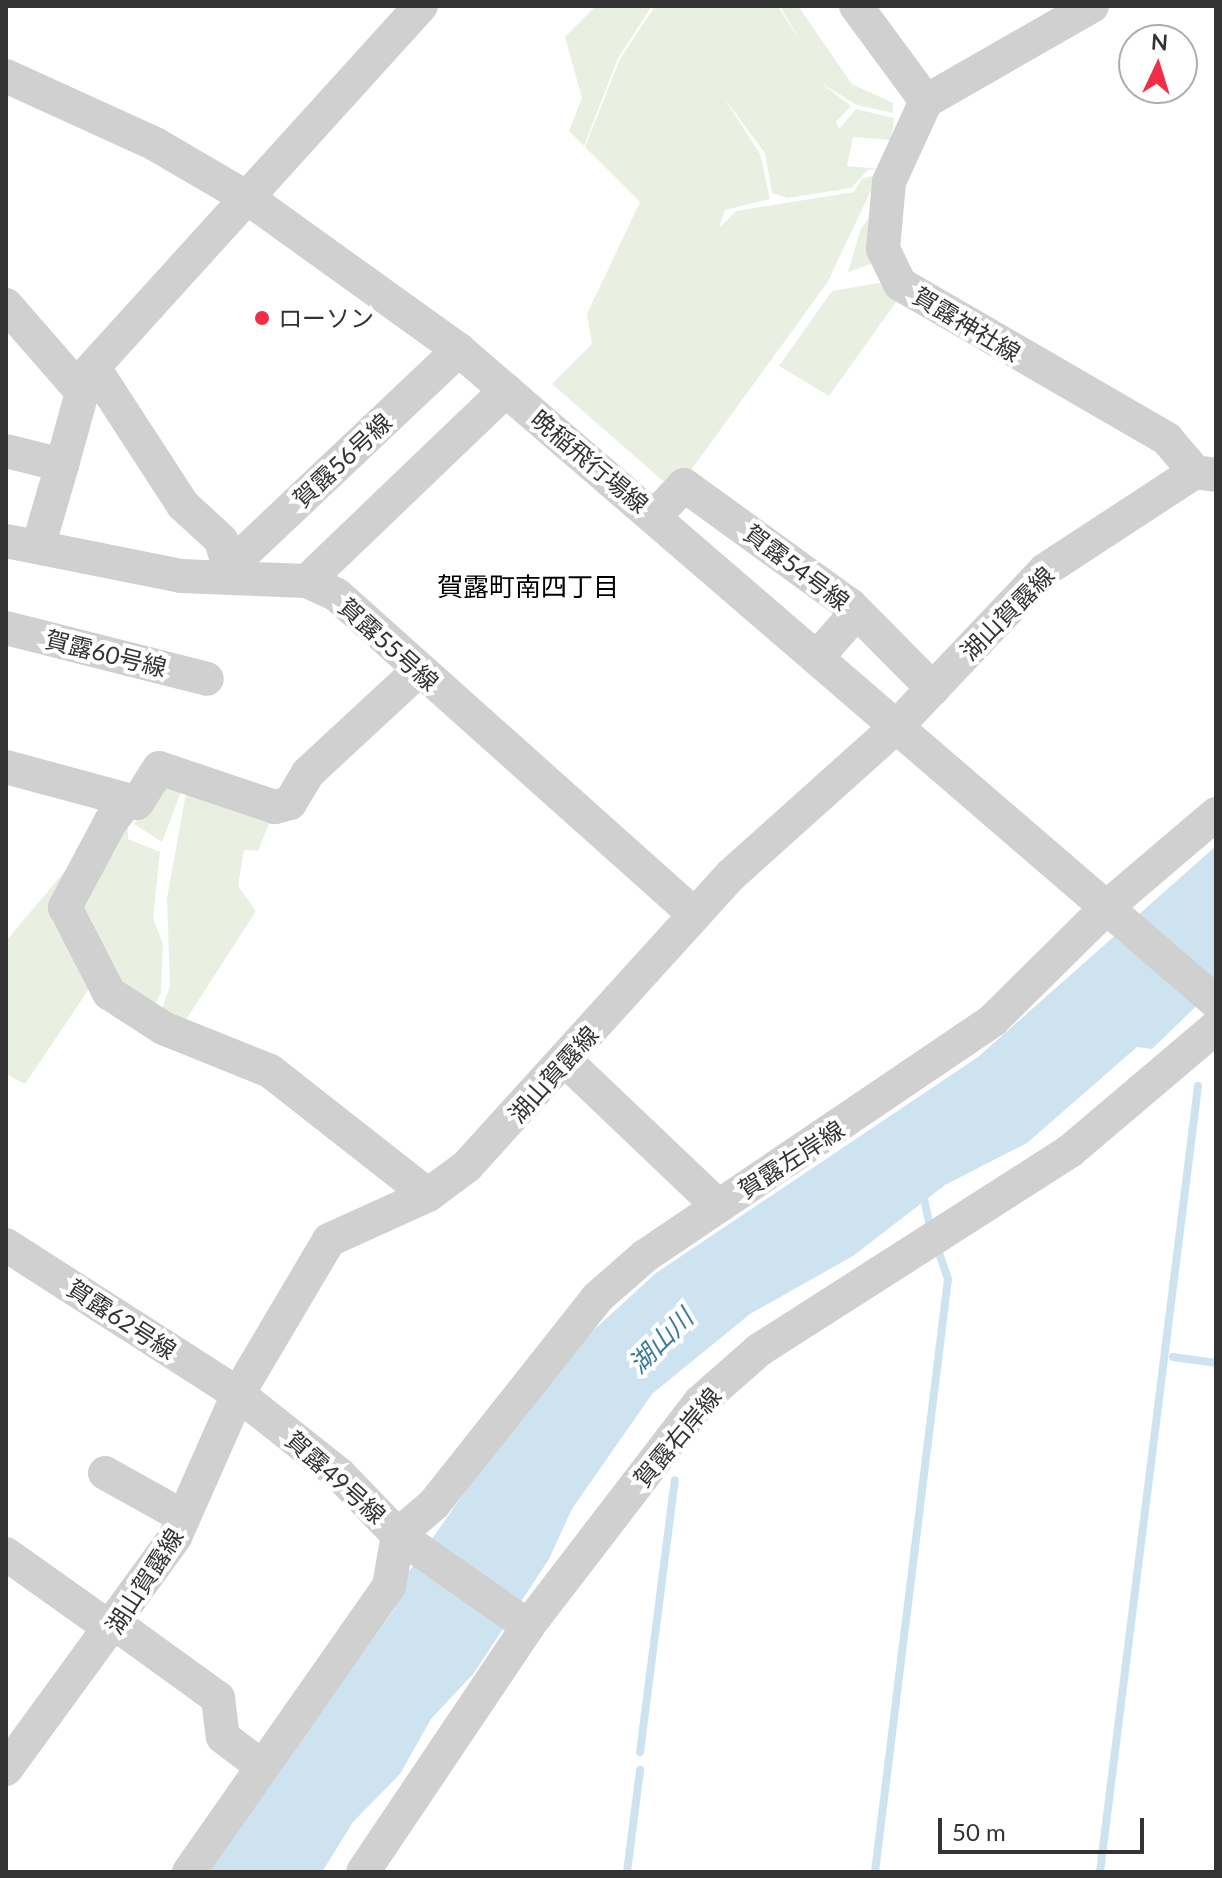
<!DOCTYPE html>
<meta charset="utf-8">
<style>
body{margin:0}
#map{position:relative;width:1222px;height:1878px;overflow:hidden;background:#fff;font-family:Lato,"Noto Sans JP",sans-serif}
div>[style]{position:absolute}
.green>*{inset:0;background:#eaf0e1}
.water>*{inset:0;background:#cde4f0}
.stream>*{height:8px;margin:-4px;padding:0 4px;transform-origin:4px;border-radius:4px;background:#cde4f0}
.minor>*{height:34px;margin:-17px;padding:0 17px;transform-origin:17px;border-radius:17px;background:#d0d0d0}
.dots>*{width:22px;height:22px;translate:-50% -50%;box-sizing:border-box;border:4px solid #fff;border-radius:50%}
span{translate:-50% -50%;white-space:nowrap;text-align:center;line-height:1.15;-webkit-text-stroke:8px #fff;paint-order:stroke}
.poi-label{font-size:24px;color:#333}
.left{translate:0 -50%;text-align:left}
.street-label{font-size:24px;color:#333}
.neighbourhood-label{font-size:26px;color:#000}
.water-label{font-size:26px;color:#397b9d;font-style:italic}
.frame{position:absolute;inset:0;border:8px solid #333;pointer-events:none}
.north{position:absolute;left:1118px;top:24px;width:80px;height:80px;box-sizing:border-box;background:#fff;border:2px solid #adadad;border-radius:50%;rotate:4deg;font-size:22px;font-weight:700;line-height:32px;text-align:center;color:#333}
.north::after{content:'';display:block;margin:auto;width:28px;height:36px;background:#f22d45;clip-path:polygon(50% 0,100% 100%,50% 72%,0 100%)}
.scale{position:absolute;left:938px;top:1818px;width:206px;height:36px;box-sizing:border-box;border:4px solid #333;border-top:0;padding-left:10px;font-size:24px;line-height:28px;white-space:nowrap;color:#333;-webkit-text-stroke:6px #fff;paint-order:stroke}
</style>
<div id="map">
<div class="green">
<div style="clip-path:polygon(596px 6px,652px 6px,618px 58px,584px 146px,569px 131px,582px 98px,565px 37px)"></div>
<div style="clip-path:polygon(655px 6px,778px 6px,802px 44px,780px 6px,798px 6px,852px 84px,893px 103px,893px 113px,857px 105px,821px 83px,851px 106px,836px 122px,839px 129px,856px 109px,894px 118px,893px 129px,890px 140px,853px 137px,847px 166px,881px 169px,868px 170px,851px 188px,788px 198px,772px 193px,765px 153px,724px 98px,760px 154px,770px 199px,725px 210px,719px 228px,736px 211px,854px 192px,862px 179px,879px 174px,827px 283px,683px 481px,663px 481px,552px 384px,592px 344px,587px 314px,640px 202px,585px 147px,620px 59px)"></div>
<div style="clip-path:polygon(874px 212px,873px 263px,848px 272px,861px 228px)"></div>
<div style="clip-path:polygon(884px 282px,901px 295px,829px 396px,779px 366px,832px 291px)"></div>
<div style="clip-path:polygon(160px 778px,273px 814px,258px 851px,244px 850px,238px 886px,256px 911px,180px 1029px,158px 1020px,170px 986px,167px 898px,186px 793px,181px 792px,162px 842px,134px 824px)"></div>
<div style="clip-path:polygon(128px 826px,128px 839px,160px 852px,153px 918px,163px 944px,161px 993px,149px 1016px,133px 1006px,75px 908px,91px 871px)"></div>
<div style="clip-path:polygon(70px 865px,93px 983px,25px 1084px,6px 1074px,6px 941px)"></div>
</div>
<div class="water">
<div style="clip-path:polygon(1216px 846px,1216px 987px,1152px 1049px,1137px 1047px,1027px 1143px,945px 1185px,853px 1256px,750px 1314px,652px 1394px,572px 1509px,549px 1559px,474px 1673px,431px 1719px,400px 1774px,353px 1822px,322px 1872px,207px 1872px,395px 1608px,408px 1573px,462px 1496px,584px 1339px,656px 1273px,978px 1057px)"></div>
</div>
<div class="stream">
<div style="left:923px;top:1194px;width:38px;rotate:78deg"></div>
<div style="left:1173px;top:1357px;width:43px;rotate:7.9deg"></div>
<div style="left:640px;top:1752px;width:274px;rotate:-82.7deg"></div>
<div style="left:627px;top:1872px;width:103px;rotate:-82.7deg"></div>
<div style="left:875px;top:1872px;width:597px;rotate:-82.98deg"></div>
<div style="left:948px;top:1279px;width:34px;rotate:-109deg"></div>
<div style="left:1100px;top:1872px;width:792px;rotate:-82.89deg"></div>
</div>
<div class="minor">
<div style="left:856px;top:6px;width:118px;rotate:53.6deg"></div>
<div style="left:1092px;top:6px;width:191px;rotate:150.2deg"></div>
<div style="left:926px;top:101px;width:89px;rotate:114.6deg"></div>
<div style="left:889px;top:182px;width:67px;rotate:95.1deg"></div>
<div style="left:883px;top:249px;width:39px;rotate:64deg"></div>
<div style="left:900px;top:284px;width:309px;rotate:30.1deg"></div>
<div style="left:1167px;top:439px;width:43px;rotate:49.7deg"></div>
<div style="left:6px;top:76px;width:164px;rotate:24.5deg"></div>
<div style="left:155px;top:144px;width:109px;rotate:30.3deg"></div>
<div style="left:249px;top:199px;width:259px;rotate:35.7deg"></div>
<div style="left:459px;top:350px;width:999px;rotate:40.74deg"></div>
<div style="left:6px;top:305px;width:116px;rotate:48.9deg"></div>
<div style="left:96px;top:371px;width:160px;rotate:57deg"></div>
<div style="left:183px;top:505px;width:52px;rotate:42.6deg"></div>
<div style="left:221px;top:540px;width:37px;rotate:74deg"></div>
<div style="left:6px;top:451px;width:58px;rotate:14deg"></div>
<div style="left:62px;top:465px;width:85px;rotate:106.3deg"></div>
<div style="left:62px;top:465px;width:94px;rotate:-74.6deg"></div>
<div style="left:87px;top:374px;width:497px;rotate:-47.8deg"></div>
<div style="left:655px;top:516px;width:42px;rotate:-46.9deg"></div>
<div style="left:684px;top:485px;width:205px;rotate:35.9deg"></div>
<div style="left:850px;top:605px;width:118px;rotate:45.3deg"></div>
<div style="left:6px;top:541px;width:178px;rotate:11.3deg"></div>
<div style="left:181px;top:576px;width:126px;rotate:2.3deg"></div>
<div style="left:307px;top:581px;width:33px;rotate:25deg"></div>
<div style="left:337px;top:595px;width:480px;rotate:41.8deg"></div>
<div style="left:231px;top:576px;width:26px;rotate:-61deg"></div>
<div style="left:244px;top:553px;width:296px;rotate:-43.4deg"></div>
<div style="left:307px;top:581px;width:276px;rotate:-43.8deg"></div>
<div style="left:6px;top:628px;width:207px;rotate:14.2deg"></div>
<div style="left:819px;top:655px;width:57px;rotate:-48.5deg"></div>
<div style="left:418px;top:671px;width:150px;rotate:137.2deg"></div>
<div style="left:308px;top:773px;width:35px;rotate:121deg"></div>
<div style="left:290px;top:803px;width:16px;rotate:165deg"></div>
<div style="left:275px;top:807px;width:122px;rotate:-161.4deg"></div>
<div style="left:159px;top:768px;width:41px;rotate:122.2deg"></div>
<div style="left:137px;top:803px;width:9px;rotate:-162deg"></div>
<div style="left:128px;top:800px;width:27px;rotate:129deg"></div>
<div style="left:111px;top:821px;width:98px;rotate:118.1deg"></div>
<div style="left:65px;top:907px;width:97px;rotate:62.9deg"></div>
<div style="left:109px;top:993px;width:64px;rotate:32.9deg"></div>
<div style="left:163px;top:1028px;width:115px;rotate:21.9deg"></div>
<div style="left:270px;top:1071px;width:201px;rotate:38.1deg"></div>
<div style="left:6px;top:767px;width:126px;rotate:15.1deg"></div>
<div style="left:567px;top:1062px;width:209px;rotate:43.6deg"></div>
<div style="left:6px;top:1245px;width:276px;rotate:32.7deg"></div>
<div style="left:238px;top:1394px;width:129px;rotate:38.4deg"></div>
<div style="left:339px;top:1474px;width:85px;rotate:46deg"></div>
<div style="left:398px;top:1535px;width:159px;rotate:35deg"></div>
<div style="left:105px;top:1473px;width:90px;rotate:29.1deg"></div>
<div style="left:6px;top:1554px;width:131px;rotate:35.4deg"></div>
<div style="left:117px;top:1625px;width:125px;rotate:35.9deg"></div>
<div style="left:218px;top:1698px;width:39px;rotate:83deg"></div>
<div style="left:223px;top:1737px;width:46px;rotate:37.1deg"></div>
<div style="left:6px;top:1769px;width:287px;rotate:-53.9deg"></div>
<div style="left:175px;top:1537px;width:156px;rotate:-66.2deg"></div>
<div style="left:238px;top:1394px;width:179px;rotate:-59.4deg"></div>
<div style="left:329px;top:1240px;width:109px;rotate:-24.4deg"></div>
<div style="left:428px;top:1195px;width:49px;rotate:-36.6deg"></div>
<div style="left:467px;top:1166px;width:393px;rotate:-47.8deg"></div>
<div style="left:731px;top:875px;width:226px;rotate:-41.9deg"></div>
<div style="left:899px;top:724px;width:212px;rotate:-46.5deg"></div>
<div style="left:1045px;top:570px;width:179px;rotate:-33.2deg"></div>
<div style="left:1195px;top:472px;width:21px;rotate:8deg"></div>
<div style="left:189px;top:1872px;width:349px;rotate:-55deg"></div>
<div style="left:389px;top:1586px;width:52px;rotate:-80deg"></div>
<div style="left:398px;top:1535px;width:48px;rotate:-40.7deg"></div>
<div style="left:434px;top:1504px;width:263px;rotate:-51.6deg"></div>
<div style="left:597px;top:1298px;width:64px;rotate:-41.2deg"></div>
<div style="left:645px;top:1256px;width:420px;rotate:-34.1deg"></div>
<div style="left:993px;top:1020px;width:162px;rotate:-44.7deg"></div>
<div style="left:1108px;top:906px;width:142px;rotate:-40.4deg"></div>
<div style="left:363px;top:1872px;width:296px;rotate:-56.1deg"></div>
<div style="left:528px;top:1626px;width:282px;rotate:-52.5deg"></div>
<div style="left:700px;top:1402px;width:79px;rotate:-41.4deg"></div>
<div style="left:759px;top:1350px;width:369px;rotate:-32.6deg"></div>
<div style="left:1070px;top:1151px;width:192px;rotate:-40.3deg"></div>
</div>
<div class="dots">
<div style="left:262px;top:318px;background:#f22d45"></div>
</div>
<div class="poi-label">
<span class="left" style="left:278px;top:318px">ローソン</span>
</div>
<div class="street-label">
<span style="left:967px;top:324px;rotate:31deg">賀露神社線</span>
<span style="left:342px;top:460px;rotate:-43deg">賀露56号線</span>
<span style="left:590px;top:461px;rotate:40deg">晩稲飛行場線</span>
<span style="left:797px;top:567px;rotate:37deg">賀露54号線</span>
<span style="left:1007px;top:613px;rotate:-45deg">湖山賀露線</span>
<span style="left:389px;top:644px;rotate:42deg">賀露55号線</span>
<span style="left:106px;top:653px;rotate:14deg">賀露60号線</span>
<span style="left:553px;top:1074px;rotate:-48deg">湖山賀露線</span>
<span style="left:791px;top:1159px;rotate:-33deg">賀露左岸線</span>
<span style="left:122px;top:1319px;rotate:33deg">賀露62号線</span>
<span style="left:677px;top:1437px;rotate:-50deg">賀露右岸線</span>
<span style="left:336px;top:1477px;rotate:42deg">賀露49号線</span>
<span style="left:144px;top:1581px;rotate:-57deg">湖山賀露線</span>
</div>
<div class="neighbourhood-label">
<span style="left:528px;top:587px">賀露町南四丁目</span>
</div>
<div class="water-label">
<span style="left:661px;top:1341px;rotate:-45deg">湖山川</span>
</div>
<div class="frame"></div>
<div class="north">N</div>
<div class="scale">50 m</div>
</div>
